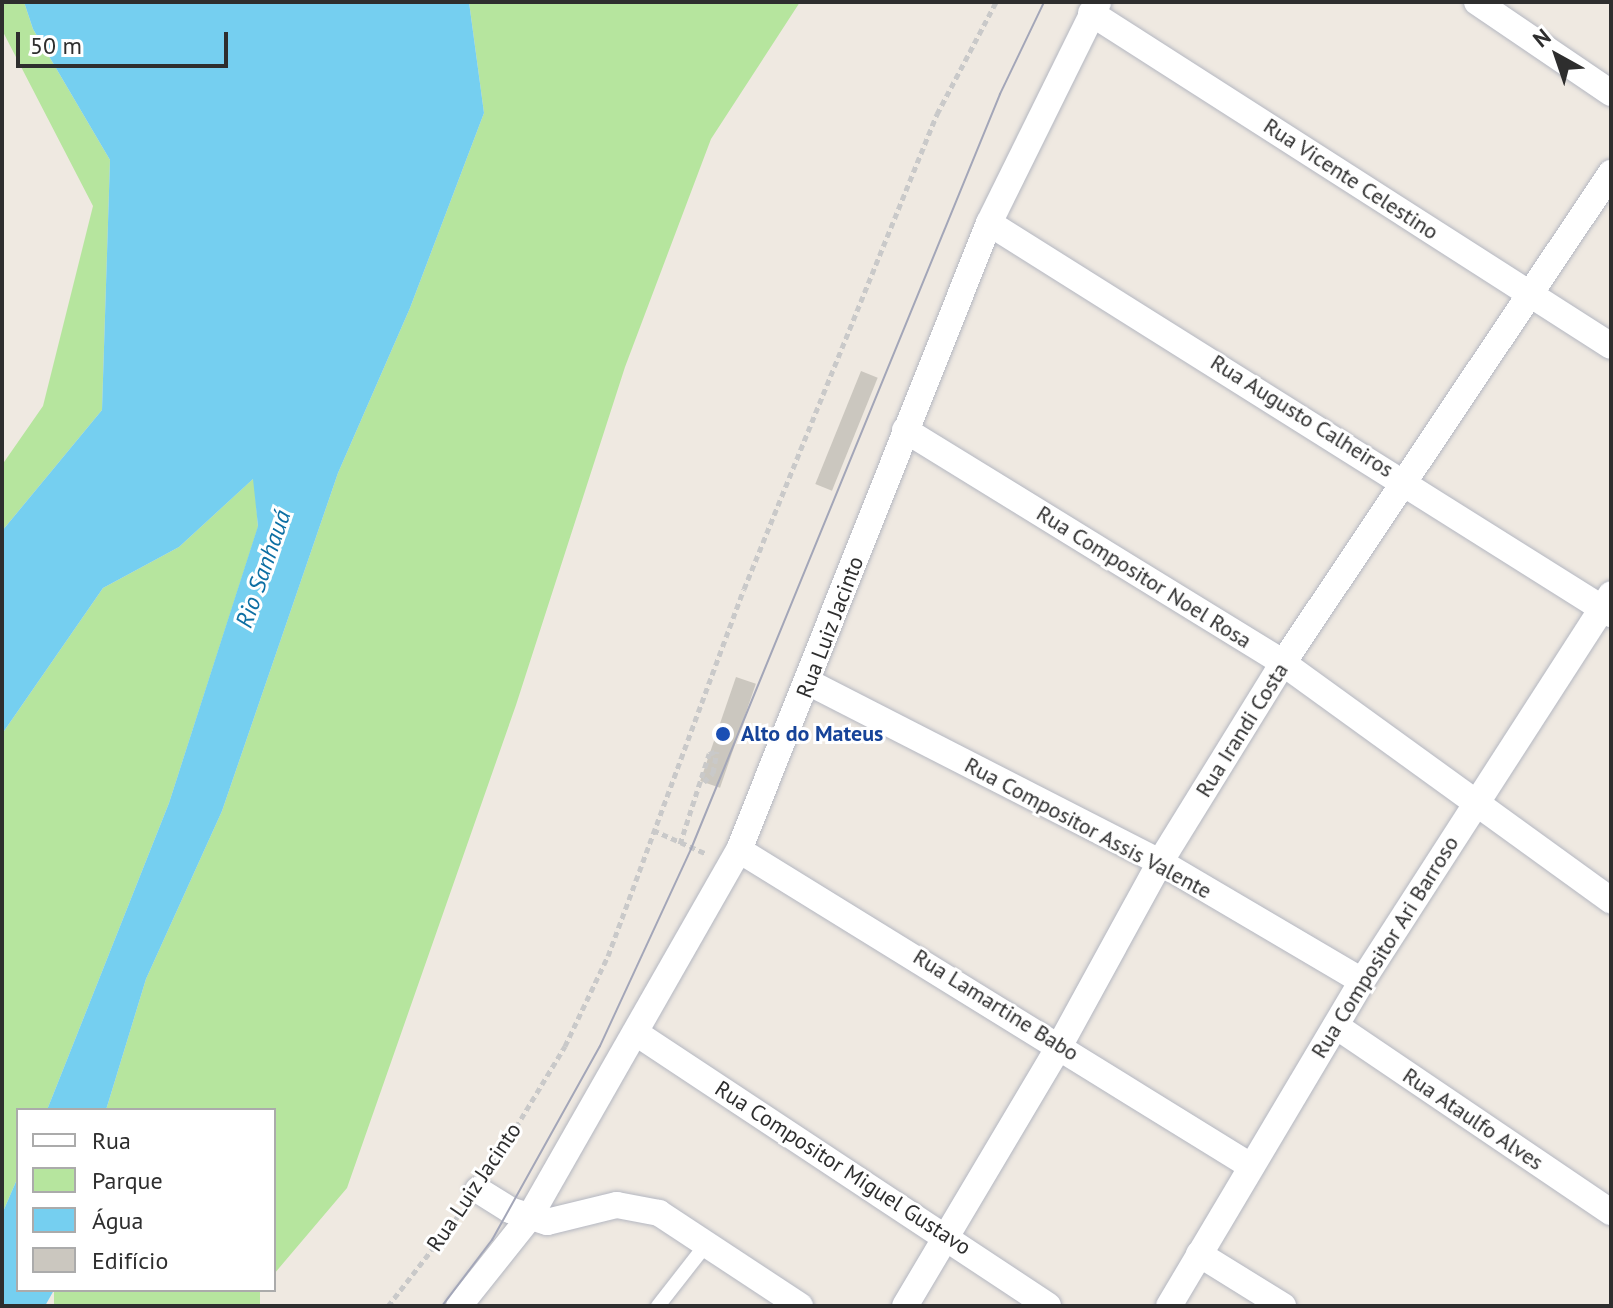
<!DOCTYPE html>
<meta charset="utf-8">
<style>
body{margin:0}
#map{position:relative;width:1613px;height:1308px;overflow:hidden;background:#efe9e1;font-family:"PT Sans",sans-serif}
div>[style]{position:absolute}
.green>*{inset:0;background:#b6e59e;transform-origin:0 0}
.water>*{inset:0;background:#75cff0}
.building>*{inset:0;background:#cbc7bf;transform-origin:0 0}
.path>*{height:5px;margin-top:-2.5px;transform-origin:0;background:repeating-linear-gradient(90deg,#c9c9c9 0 6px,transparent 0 10px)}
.roads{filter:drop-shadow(0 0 2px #b4b7c1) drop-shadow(0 0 2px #b4b7c1)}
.service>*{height:14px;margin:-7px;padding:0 7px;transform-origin:7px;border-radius:7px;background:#fff}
.minor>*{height:26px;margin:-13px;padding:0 13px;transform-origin:13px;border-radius:13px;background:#fff}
.tram>*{height:2px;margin:-1px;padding:0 1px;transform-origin:1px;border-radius:1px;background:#a3a6b8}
.dots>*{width:22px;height:22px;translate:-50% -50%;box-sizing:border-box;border:4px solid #fff;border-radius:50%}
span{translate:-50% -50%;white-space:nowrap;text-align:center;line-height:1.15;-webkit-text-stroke:6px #fff;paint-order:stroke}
.street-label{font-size:22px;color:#2e2e2e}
.transit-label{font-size:22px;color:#164399;font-weight:700}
.left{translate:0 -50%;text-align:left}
.water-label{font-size:24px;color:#0d6fa3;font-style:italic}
.frame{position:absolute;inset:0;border:4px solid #2e2e2e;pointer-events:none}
.legend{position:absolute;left:16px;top:1108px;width:260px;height:184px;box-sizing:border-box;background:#fff;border:2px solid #ababab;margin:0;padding:10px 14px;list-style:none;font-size:24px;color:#2e2e2e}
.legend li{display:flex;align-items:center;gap:16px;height:40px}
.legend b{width:40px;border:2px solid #ababab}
.north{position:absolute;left:1517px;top:16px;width:80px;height:80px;-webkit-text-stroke:6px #fff;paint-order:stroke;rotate:320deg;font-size:22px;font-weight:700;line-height:32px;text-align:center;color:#2e2e2e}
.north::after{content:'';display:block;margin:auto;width:28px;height:36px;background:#2e2e2e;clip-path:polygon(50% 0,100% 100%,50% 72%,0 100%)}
.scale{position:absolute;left:16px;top:32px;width:212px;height:36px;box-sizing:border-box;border:4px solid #2e2e2e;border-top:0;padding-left:10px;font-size:24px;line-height:28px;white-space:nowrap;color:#2e2e2e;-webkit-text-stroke:6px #fff;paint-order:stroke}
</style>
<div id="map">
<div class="green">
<div style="clip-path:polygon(2px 2px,24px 2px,33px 29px,110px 160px,102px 410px,2px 531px,2px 465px,43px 406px,93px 206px,2px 30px)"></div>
<div style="clip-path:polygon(469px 2px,800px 2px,711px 139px,625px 367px,516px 705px,347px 1188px,274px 1274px,274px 1110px,106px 1110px,146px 979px,222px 811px,338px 473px,410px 308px,484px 113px)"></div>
<div style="clip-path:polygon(254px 478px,258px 527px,169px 803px,47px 1110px,18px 1110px,18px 1177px,2px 1214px,2px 734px,103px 588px,179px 547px)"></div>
<div style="left:54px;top:1290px;width:206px;height:18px"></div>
</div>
<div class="water">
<div style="clip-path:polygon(24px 2px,469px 2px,484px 113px,410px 308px,338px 473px,222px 811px,146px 979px,106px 1110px,47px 1110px,169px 803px,258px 526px,253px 479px,179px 547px,103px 588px,2px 734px,2px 531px,102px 410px,110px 160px,33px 29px)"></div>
<div style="clip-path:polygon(18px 1177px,18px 1290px,54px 1290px,45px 1306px,2px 1306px,2px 1214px)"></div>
</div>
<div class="building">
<div style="left:861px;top:371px;width:18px;height:122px;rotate:22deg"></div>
<div style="left:736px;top:677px;width:21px;height:110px;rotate:19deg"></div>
</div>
<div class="path">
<div style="left:704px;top:782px;width:13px;rotate:-45deg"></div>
<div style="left:713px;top:773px;width:22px;rotate:-80deg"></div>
<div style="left:653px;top:830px;width:59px;rotate:24deg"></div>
<div style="left:680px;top:844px;width:95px;rotate:-72.1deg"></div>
<div style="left:709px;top:754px;width:9px;rotate:-21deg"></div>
<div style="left:490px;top:1170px;width:145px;rotate:-58.8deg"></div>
<div style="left:565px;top:1046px;width:100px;rotate:-64.5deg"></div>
<div style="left:608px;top:956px;width:391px;rotate:-69.7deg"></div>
<div style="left:744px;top:589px;width:513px;rotate:-67.89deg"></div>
<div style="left:937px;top:114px;width:127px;rotate:-62.2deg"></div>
<div style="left:388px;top:1306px;width:120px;rotate:-52.1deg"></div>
</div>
<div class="roads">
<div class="service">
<div style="left:658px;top:1306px;width:81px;rotate:-52deg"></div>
</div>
<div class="minor">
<div style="left:1477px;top:2px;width:162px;rotate:34.2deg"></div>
<div style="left:1091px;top:13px;width:617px;rotate:32.63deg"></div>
<div style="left:989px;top:223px;width:735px;rotate:32.15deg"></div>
<div style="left:905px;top:430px;width:444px;rotate:31.6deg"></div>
<div style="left:1283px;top:663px;width:405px;rotate:35.9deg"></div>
<div style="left:810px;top:683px;width:393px;rotate:27.1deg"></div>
<div style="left:1160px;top:862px;width:234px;rotate:30.5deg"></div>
<div style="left:739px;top:850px;width:599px;rotate:31.7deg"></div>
<div style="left:1336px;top:1026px;width:332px;rotate:34.1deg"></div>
<div style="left:636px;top:1033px;width:494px;rotate:33.5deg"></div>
<div style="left:478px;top:1190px;width:38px;rotate:32deg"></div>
<div style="left:510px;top:1210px;width:39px;rotate:18deg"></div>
<div style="left:547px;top:1222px;width:72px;rotate:-13.7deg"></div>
<div style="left:617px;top:1205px;width:43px;rotate:10.8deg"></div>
<div style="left:659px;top:1213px;width:169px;rotate:33.4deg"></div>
<div style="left:1199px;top:1254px;width:99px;rotate:31.8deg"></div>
<div style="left:459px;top:1306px;width:112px;rotate:-51.5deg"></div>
<div style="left:529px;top:1218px;width:424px;rotate:-60.3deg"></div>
<div style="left:739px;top:850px;width:675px;rotate:-68.26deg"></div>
<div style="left:989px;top:223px;width:246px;rotate:-63.7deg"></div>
<div style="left:905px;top:1306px;width:304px;rotate:-59.3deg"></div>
<div style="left:1060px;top:1045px;width:209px;rotate:-61.3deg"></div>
<div style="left:1160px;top:862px;width:234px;rotate:-58.3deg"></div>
<div style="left:1283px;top:663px;width:590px;rotate:-56.2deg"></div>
<div style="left:1169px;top:1306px;width:378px;rotate:-59.3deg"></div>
<div style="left:1362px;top:981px;width:460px;rotate:-57.2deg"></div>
</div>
</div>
<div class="tram">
<div style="left:442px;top:1306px;width:83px;rotate:-52.9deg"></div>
<div style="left:492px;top:1240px;width:222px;rotate:-60.9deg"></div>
<div style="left:600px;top:1046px;width:217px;rotate:-65.2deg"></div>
<div style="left:691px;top:849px;width:816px;rotate:-67.74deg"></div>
<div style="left:1000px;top:94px;width:102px;rotate:-64.4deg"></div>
</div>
<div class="dots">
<div style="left:723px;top:734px;background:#1a4fb4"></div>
</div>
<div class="street-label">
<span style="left:1351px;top:179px;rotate:33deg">Rua Vicente Celestino</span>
<span style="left:1302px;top:416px;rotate:32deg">Rua Augusto Calheiros</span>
<span style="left:1144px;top:577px;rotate:32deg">Rua Compositor Noel Rosa</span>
<span style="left:830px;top:627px;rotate:-69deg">Rua Luiz Jacinto</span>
<span style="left:1242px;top:730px;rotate:-58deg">Rua Irandi Costa</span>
<span style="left:1088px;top:828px;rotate:28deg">Rua Compositor Assis Valente</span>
<span style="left:1385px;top:947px;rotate:-58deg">Rua Compositor Ari Barroso</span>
<span style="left:996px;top:1005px;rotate:32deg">Rua Lamartine Babo</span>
<span style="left:1473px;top:1119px;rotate:34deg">Rua Ataulfo Alves</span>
<span style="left:843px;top:1168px;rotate:33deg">Rua Compositor Miguel Gustavo</span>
<span style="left:474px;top:1187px;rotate:-56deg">Rua Luiz Jacinto</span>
</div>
<div class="transit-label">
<span class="left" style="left:741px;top:734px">Alto do Mateus</span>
</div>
<div class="water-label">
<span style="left:263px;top:569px;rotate:-71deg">Rio Sanhauá</span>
</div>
<div class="frame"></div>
<ul class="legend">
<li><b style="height:10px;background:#fff"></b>Rua</li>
<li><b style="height:22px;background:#b6e59e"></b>Parque</li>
<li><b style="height:22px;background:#75cff0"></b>Água</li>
<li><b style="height:22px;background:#cbc7bf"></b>Edifício</li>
</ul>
<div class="north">N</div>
<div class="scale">50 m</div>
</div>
